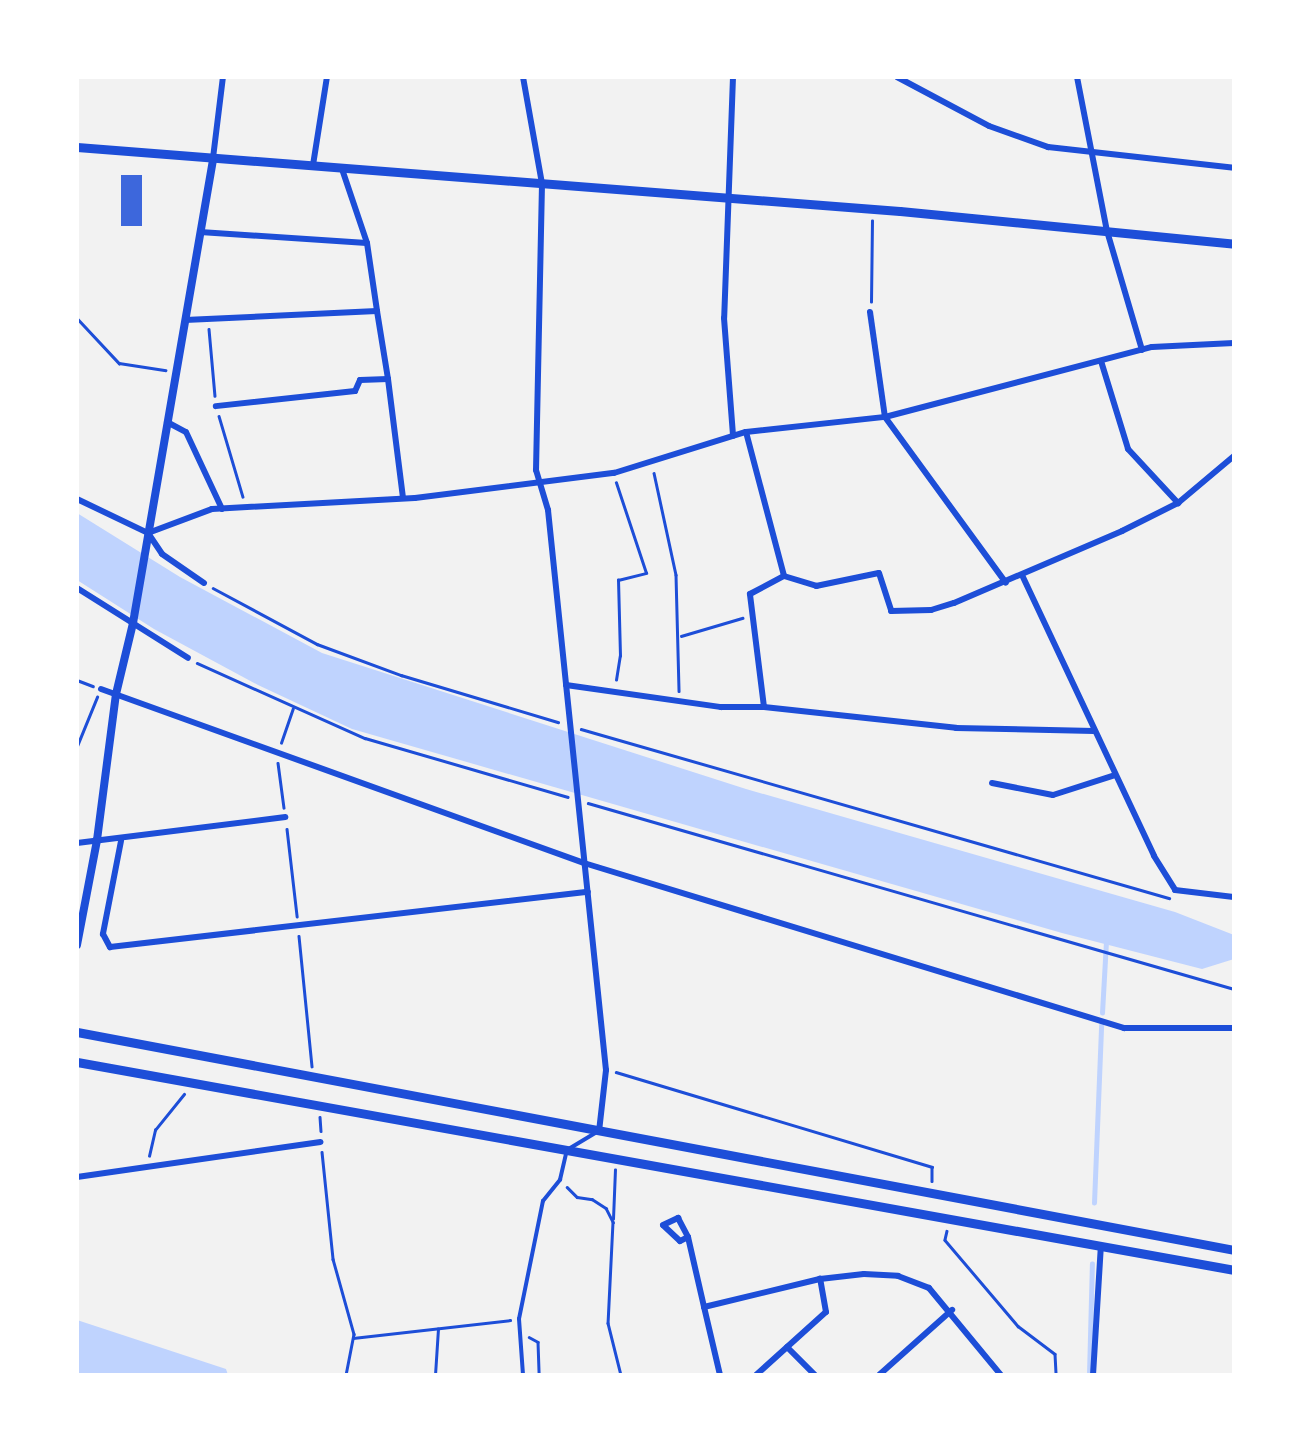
<!DOCTYPE html>
<style>
body{margin:0}
#map{position:relative;width:1311px;height:1452px;overflow:hidden;background:#f2f2f2;font-family:Karla,sans-serif}
div>[style]{position:absolute}
.water>*{inset:0;background:#bfd3fe}
.stream>*{height:4.5px;margin:-2.25px;padding:0 2.25px;transform-origin:2.25px;border-radius:2.25px;background:#bfd3fe}
.building>*{inset:0;background:#3d67dc;transform-origin:0 0}
.path>*{height:2.5px;margin:-1.25px;padding:0 1.25px;transform-origin:1.25px;border-radius:1.25px;background:#1d4ed8}
.service>*{height:3.5px;margin:-1.75px;padding:0 1.75px;transform-origin:1.75px;border-radius:1.75px;background:#1d4ed8}
.minor>*{height:6px;margin:-3px;padding:0 3px;transform-origin:3px;border-radius:3px;background:#1d4ed8}
.tertiary>*{height:8px;margin:-4px;padding:0 4px;transform-origin:4px;border-radius:4px;background:#1d4ed8}
.secondary>*{height:9px;margin:-4.5px;padding:0 4.5px;transform-origin:4.5px;border-radius:4.5px;background:#1d4ed8}
span{translate:-50% -50%;white-space:nowrap;text-align:center;line-height:1.15;-webkit-text-stroke:5px #fff;paint-order:stroke}
.frame{position:absolute;inset:0;border:79px solid #fff;pointer-events:none}
</style>
<div id="map">
<div class="water">
<div style="clip-path:polygon(77px 513px,180px 577px,322px 653px,746px 789px,1175px 912px,1234px 935px,1234px 959px,1202px 969px,1062px 933px,352px 729px,258px 685px,154px 629px,77px 580px)"></div>
<div style="clip-path:polygon(77px 1320px,226px 1369px,228px 1375px,77px 1375px)"></div>
</div>
<div class="stream">
<div style="left:1102px;top:1013px;width:72px;rotate:-86.8deg"></div>
<div style="left:1094px;top:1203px;width:178px;rotate:-87.7deg"></div>
<div style="left:1089px;top:1375px;width:111px;rotate:-88.5deg"></div>
</div>
<div class="building">
<div style="left:142px;top:175px;width:51px;height:21px;rotate:90deg"></div>
</div>
<div class="path">
<div style="left:871px;top:302px;width:81px;rotate:-89.3deg"></div>
<div style="left:77px;top:318px;width:62px;rotate:47deg"></div>
<div style="left:119px;top:363px;width:47px;rotate:8.7deg"></div>
<div style="left:209px;top:329px;width:67px;rotate:84.9deg"></div>
<div style="left:219px;top:416px;width:84px;rotate:73.5deg"></div>
<div style="left:654px;top:473px;width:104px;rotate:77.8deg"></div>
<div style="left:676px;top:575px;width:116px;rotate:88.5deg"></div>
<div style="left:213px;top:588px;width:118px;rotate:28.3deg"></div>
<div style="left:317px;top:644px;width:90px;rotate:20.3deg"></div>
<div style="left:401px;top:675px;width:164px;rotate:16.7deg"></div>
<div style="left:681px;top:636px;width:64px;rotate:-16.4deg"></div>
<div style="left:197px;top:663px;width:184px;rotate:24.1deg"></div>
<div style="left:365px;top:738px;width:211px;rotate:16.2deg"></div>
<div style="left:77px;top:680px;width:17px;rotate:21deg"></div>
<div style="left:616px;top:680px;width:24px;rotate:-81deg"></div>
<div style="left:620px;top:656px;width:76px;rotate:-91.5deg"></div>
<div style="left:618px;top:580px;width:29px;rotate:-14deg"></div>
<div style="left:646px;top:573px;width:95px;rotate:-108.4deg"></div>
<div style="left:581px;top:729px;width:612px;rotate:16.04deg"></div>
<div style="left:281px;top:743px;width:36px;rotate:-71deg"></div>
<div style="left:77px;top:746px;width:53px;rotate:-67.8deg"></div>
<div style="left:278px;top:763px;width:45px;rotate:82.4deg"></div>
<div style="left:588px;top:803px;width:672px;rotate:16.06deg"></div>
<div style="left:287px;top:829px;width:88px;rotate:83.4deg"></div>
<div style="left:299px;top:936px;width:131px;rotate:84.3deg"></div>
<div style="left:616px;top:1072px;width:330px;rotate:16.7deg"></div>
<div style="left:932px;top:1167px;width:14px;rotate:90deg"></div>
<div style="left:320px;top:1117px;width:14px;rotate:86deg"></div>
<div style="left:322px;top:1152px;width:108px;rotate:84.1deg"></div>
<div style="left:333px;top:1259px;width:78px;rotate:74.4deg"></div>
<div style="left:354px;top:1334px;width:42px;rotate:101deg"></div>
<div style="left:149px;top:1156px;width:27px;rotate:-77deg"></div>
<div style="left:155px;top:1130px;width:46px;rotate:-51.1deg"></div>
<div style="left:567px;top:1187px;width:14px;rotate:45deg"></div>
<div style="left:577px;top:1197px;width:15px;rotate:8deg"></div>
<div style="left:592px;top:1199px;width:17px;rotate:33deg"></div>
<div style="left:606px;top:1208px;width:16px;rotate:63deg"></div>
<div style="left:613px;top:1222px;width:101px;rotate:92.8deg"></div>
<div style="left:608px;top:1323px;width:54px;rotate:76deg"></div>
<div style="left:613px;top:1219px;width:49px;rotate:-87.7deg"></div>
<div style="left:947px;top:1231px;width:9px;rotate:103deg"></div>
<div style="left:945px;top:1240px;width:113px;rotate:49.7deg"></div>
<div style="left:1018px;top:1326px;width:46px;rotate:37.1deg"></div>
<div style="left:1055px;top:1354px;width:21px;rotate:87deg"></div>
<div style="left:529px;top:1337px;width:10px;rotate:29deg"></div>
<div style="left:538px;top:1342px;width:33px;rotate:88deg"></div>
<div style="left:353px;top:1338px;width:158px;rotate:-6.5deg"></div>
<div style="left:435px;top:1375px;width:46px;rotate:-86.3deg"></div>
</div>
<div class="service">
<div style="left:523px;top:1375px;width:56px;rotate:-94.1deg"></div>
<div style="left:519px;top:1319px;width:120px;rotate:-78.5deg"></div>
<div style="left:543px;top:1201px;width:27px;rotate:-51deg"></div>
<div style="left:560px;top:1180px;width:31px;rotate:-77deg"></div>
<div style="left:567px;top:1150px;width:33px;rotate:-31deg"></div>
</div>
<div class="minor">
<div style="left:523px;top:77px;width:109px;rotate:79.9deg"></div>
<div style="left:542px;top:184px;width:286px;rotate:91.2deg"></div>
<div style="left:536px;top:470px;width:42px;rotate:73.3deg"></div>
<div style="left:548px;top:510px;width:563px;rotate:84.09deg"></div>
<div style="left:606px;top:1070px;width:61px;rotate:96.5deg"></div>
<div style="left:733px;top:77px;width:241px;rotate:92.1deg"></div>
<div style="left:724px;top:318px;width:118px;rotate:85.6deg"></div>
<div style="left:897px;top:77px;width:104px;rotate:28deg"></div>
<div style="left:989px;top:126px;width:63px;rotate:19.6deg"></div>
<div style="left:1048px;top:147px;width:187px;rotate:6.4deg"></div>
<div style="left:1077px;top:77px;width:157px;rotate:79deg"></div>
<div style="left:1107px;top:231px;width:124px;rotate:73.6deg"></div>
<div style="left:213px;top:158px;width:82px;rotate:-83deg"></div>
<div style="left:313px;top:165px;width:89px;rotate:-81deg"></div>
<div style="left:342px;top:169px;width:78px;rotate:71.3deg"></div>
<div style="left:200px;top:232px;width:167px;rotate:3.8deg"></div>
<div style="left:367px;top:243px;width:69px;rotate:81.6deg"></div>
<div style="left:870px;top:312px;width:106px;rotate:81.9deg"></div>
<div style="left:885px;top:417px;width:205px;rotate:53.9deg"></div>
<div style="left:185px;top:320px;width:192px;rotate:-2.7deg"></div>
<div style="left:377px;top:311px;width:69px;rotate:80.8deg"></div>
<div style="left:388px;top:379px;width:28px;rotate:178deg"></div>
<div style="left:360px;top:380px;width:12px;rotate:114deg"></div>
<div style="left:355px;top:391px;width:140px;rotate:173.8deg"></div>
<div style="left:1101px;top:361px;width:92px;rotate:72.9deg"></div>
<div style="left:1128px;top:449px;width:74px;rotate:47.2deg"></div>
<div style="left:388px;top:379px;width:120px;rotate:82.8deg"></div>
<div style="left:167px;top:422px;width:21px;rotate:28deg"></div>
<div style="left:186px;top:432px;width:85px;rotate:64.9deg"></div>
<div style="left:746px;top:432px;width:149px;rotate:75.2deg"></div>
<div style="left:784px;top:576px;width:34px;rotate:17deg"></div>
<div style="left:816px;top:586px;width:64px;rotate:-11.7deg"></div>
<div style="left:879px;top:573px;width:40px;rotate:72deg"></div>
<div style="left:891px;top:611px;width:40px;rotate:-1.4deg"></div>
<div style="left:931px;top:610px;width:24px;rotate:-17deg"></div>
<div style="left:954px;top:603px;width:183px;rotate:-23.2deg"></div>
<div style="left:1122px;top:531px;width:63px;rotate:-26.6deg"></div>
<div style="left:1178px;top:503px;width:73px;rotate:-40deg"></div>
<div style="left:77px;top:499px;width:79px;rotate:25.6deg"></div>
<div style="left:148px;top:533px;width:25px;rotate:56deg"></div>
<div style="left:162px;top:554px;width:51px;rotate:34.6deg"></div>
<div style="left:148px;top:533px;width:68px;rotate:-20.6deg"></div>
<div style="left:212px;top:509px;width:203px;rotate:-3.1deg"></div>
<div style="left:415px;top:498px;width:201px;rotate:-7.2deg"></div>
<div style="left:614px;top:473px;width:138px;rotate:-17.3deg"></div>
<div style="left:746px;top:432px;width:140px;rotate:-6.2deg"></div>
<div style="left:885px;top:417px;width:276px;rotate:-14.7deg"></div>
<div style="left:1152px;top:347px;width:82px;rotate:-2.8deg"></div>
<div style="left:1022px;top:575px;width:310px;rotate:64.8deg"></div>
<div style="left:1154px;top:856px;width:40px;rotate:58deg"></div>
<div style="left:1175px;top:890px;width:59px;rotate:6.8deg"></div>
<div style="left:77px;top:588px;width:131px;rotate:32.2deg"></div>
<div style="left:566px;top:685px;width:157px;rotate:8.1deg"></div>
<div style="left:721px;top:707px;width:43px"></div>
<div style="left:764px;top:707px;width:193px;rotate:6.2deg"></div>
<div style="left:956px;top:728px;width:138px;rotate:1.2deg"></div>
<div style="left:101px;top:689px;width:513px;rotate:19.81deg"></div>
<div style="left:584px;top:863px;width:565px;rotate:16.99deg"></div>
<div style="left:1124px;top:1028px;width:110px"></div>
<div style="left:764px;top:707px;width:114px;rotate:-97.1deg"></div>
<div style="left:750px;top:594px;width:38px;rotate:-28deg"></div>
<div style="left:992px;top:783px;width:62px;rotate:11.1deg"></div>
<div style="left:1053px;top:795px;width:65px;rotate:-17.9deg"></div>
<div style="left:121px;top:841px;width:95px;rotate:101deg"></div>
<div style="left:103px;top:934px;width:15px;rotate:62deg"></div>
<div style="left:110px;top:947px;width:481px;rotate:-6.6deg"></div>
<div style="left:77px;top:843px;width:210px;rotate:-7.1deg"></div>
<div style="left:77px;top:1177px;width:246px;rotate:-8.2deg"></div>
<div style="left:688px;top:1237px;width:9px;rotate:153deg"></div>
<div style="left:680px;top:1241px;width:23px;rotate:-137deg"></div>
<div style="left:663px;top:1225px;width:17px;rotate:-25deg"></div>
<div style="left:678px;top:1218px;width:21px;rotate:62deg"></div>
<div style="left:688px;top:1237px;width:72px;rotate:77.1deg"></div>
<div style="left:787px;top:1347px;width:40px;rotate:45deg"></div>
<div style="left:720px;top:1375px;width:70px;rotate:-103.2deg"></div>
<div style="left:704px;top:1307px;width:119px;rotate:-13.6deg"></div>
<div style="left:820px;top:1279px;width:44px;rotate:-6.5deg"></div>
<div style="left:864px;top:1274px;width:34px;rotate:3deg"></div>
<div style="left:898px;top:1276px;width:33px;rotate:21deg"></div>
<div style="left:929px;top:1288px;width:113px;rotate:50.4deg"></div>
<div style="left:756px;top:1375px;width:94px;rotate:-42deg"></div>
<div style="left:826px;top:1312px;width:34px;rotate:-100deg"></div>
<div style="left:879px;top:1375px;width:98px;rotate:-41.7deg"></div>
<div style="left:1093px;top:1375px;width:129px;rotate:-86.5deg"></div>
</div>
<div class="tertiary">
<div style="left:77px;top:945px;width:107px;rotate:-79.2deg"></div>
<div style="left:97px;top:840px;width:147px;rotate:-82.6deg"></div>
<div style="left:116px;top:694px;width:73px;rotate:-76.5deg"></div>
<div style="left:133px;top:623px;width:471px;rotate:-80.2deg"></div>
</div>
<div class="secondary">
<div style="left:77px;top:147px;width:825px;rotate:4.45deg"></div>
<div style="left:900px;top:211px;width:336px;rotate:5.6deg"></div>
<div style="left:77px;top:1032px;width:1177px;rotate:10.67deg"></div>
<div style="left:77px;top:1062px;width:1176px;rotate:10.19deg"></div>
</div>
<div class="frame"></div>
</div>
